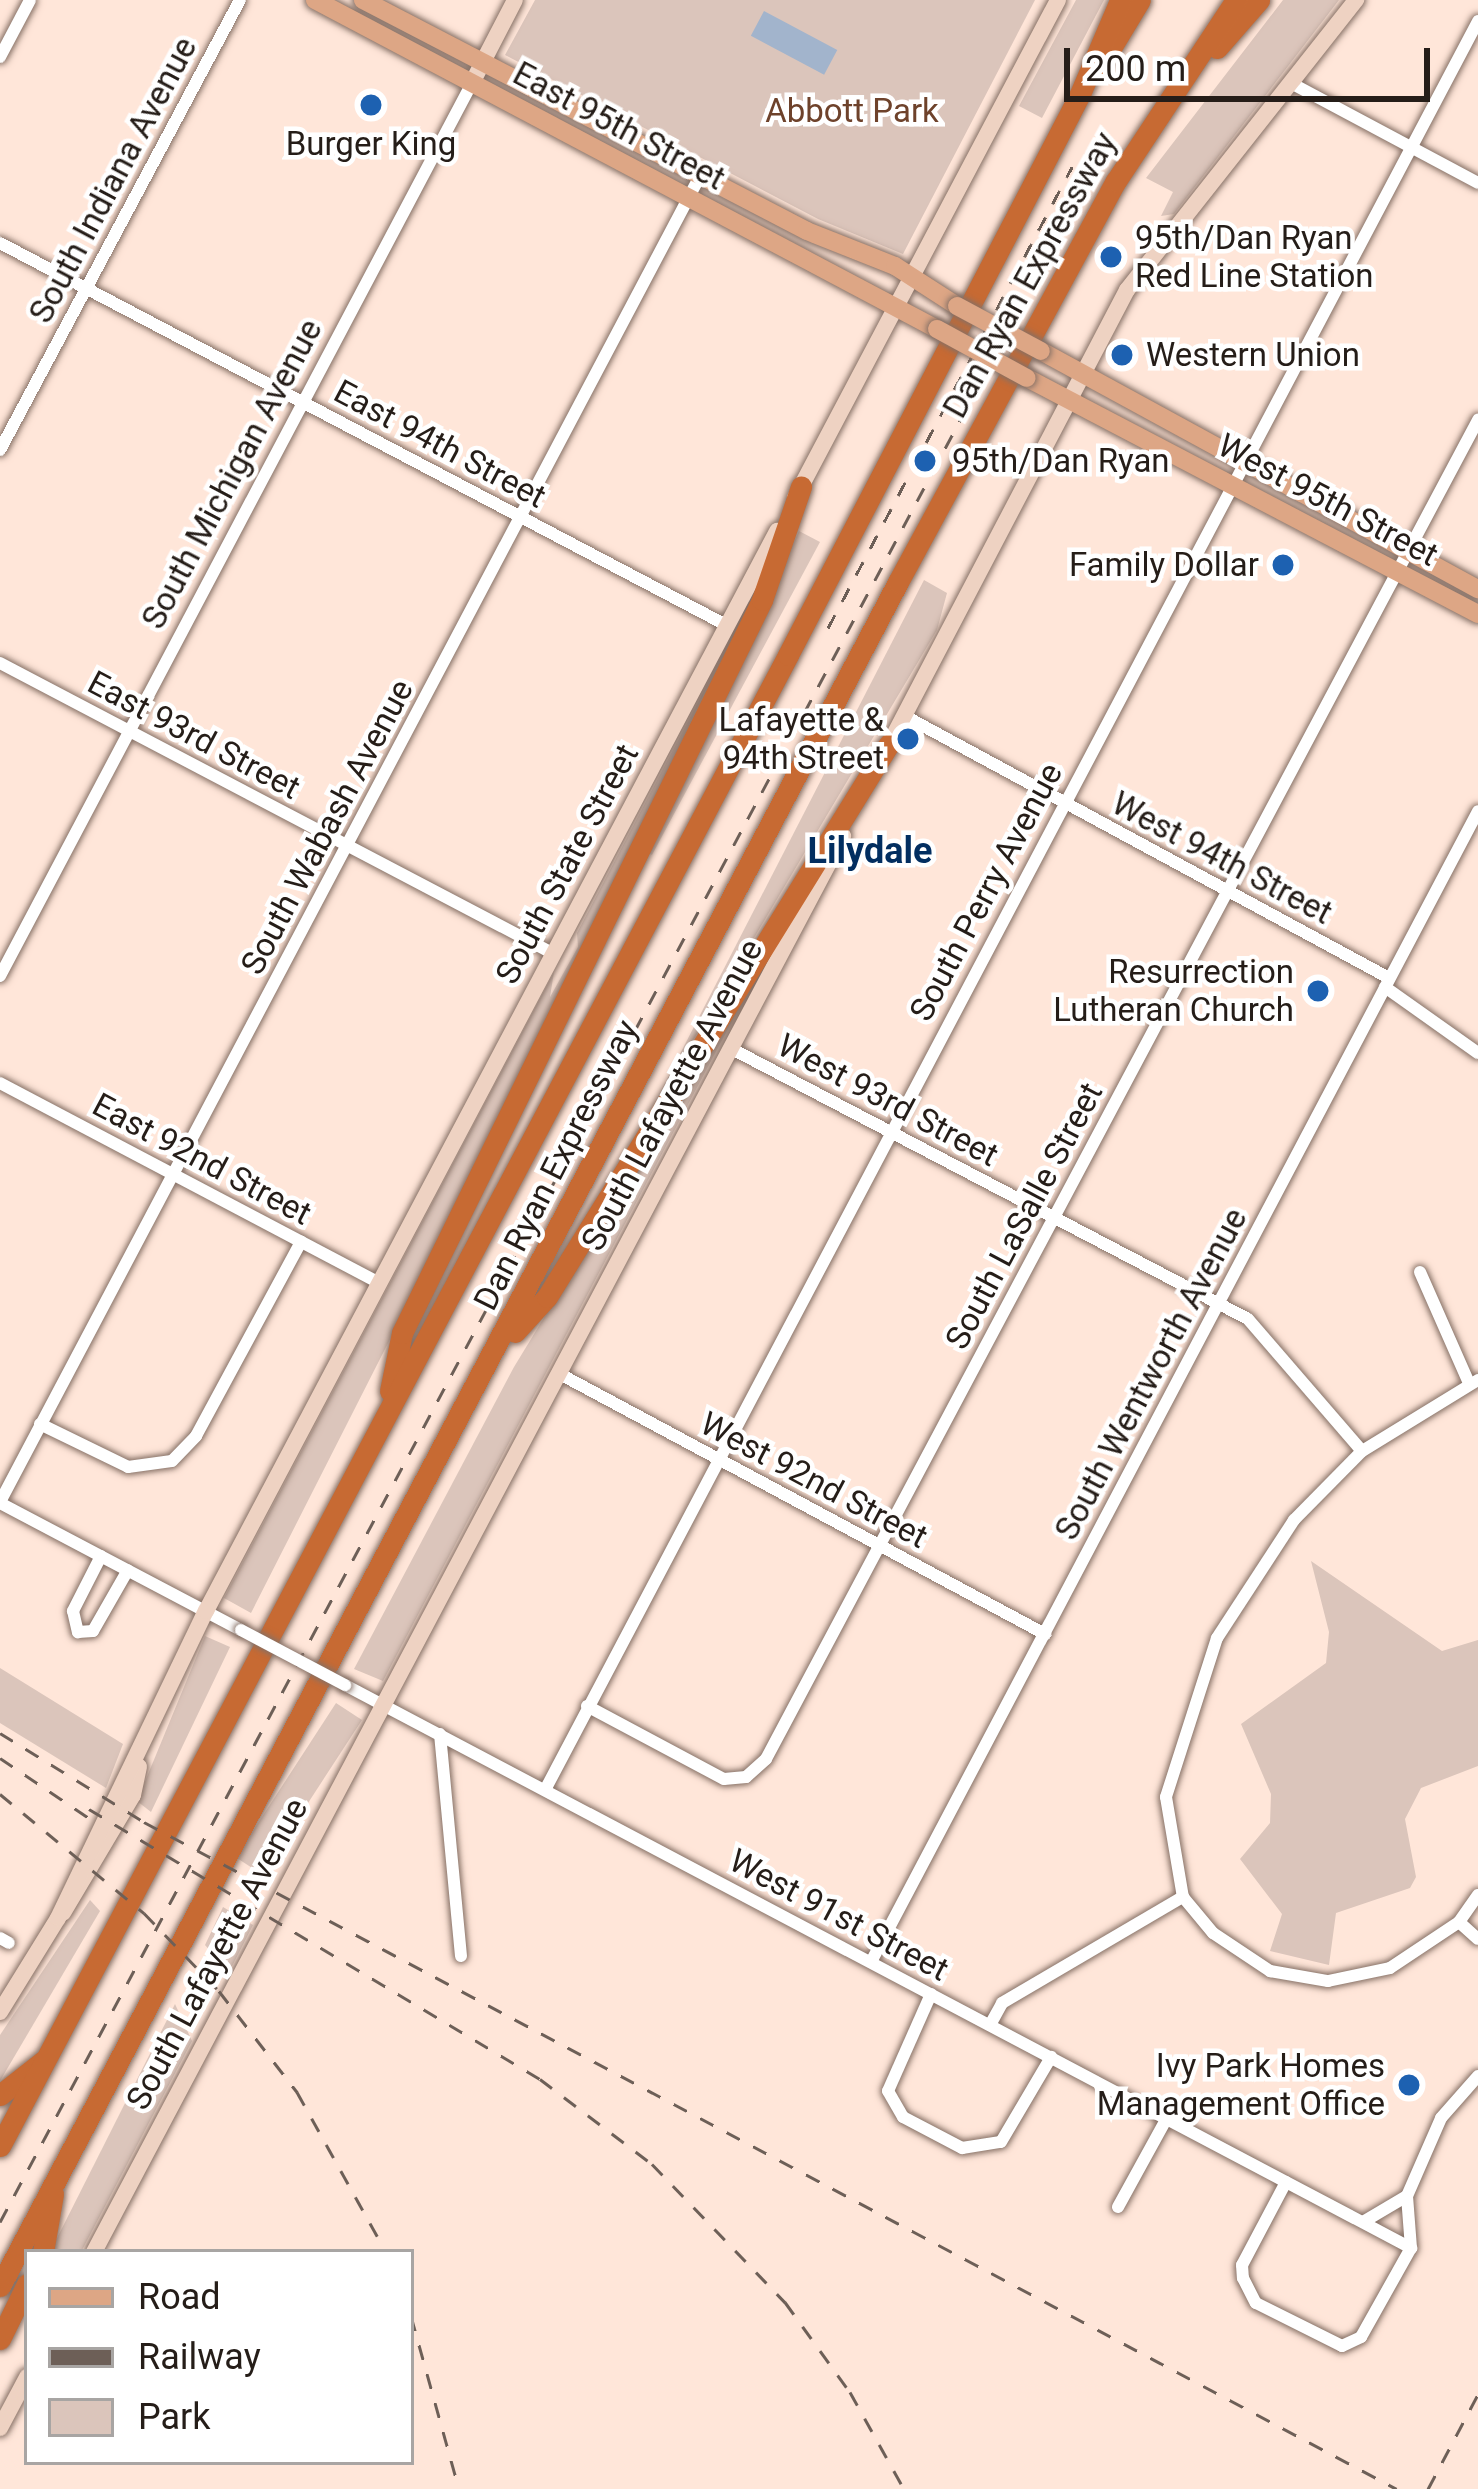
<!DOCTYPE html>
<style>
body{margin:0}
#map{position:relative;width:1478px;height:2489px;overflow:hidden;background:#ffe6d9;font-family:Roboto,sans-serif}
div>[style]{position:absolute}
.green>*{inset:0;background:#dbc5bb;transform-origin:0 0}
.water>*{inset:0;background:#a2b4cc;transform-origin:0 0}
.roads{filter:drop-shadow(0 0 3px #867065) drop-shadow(0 0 3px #867065)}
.street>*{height:12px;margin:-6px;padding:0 6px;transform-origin:6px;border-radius:6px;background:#fff}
.secondary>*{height:16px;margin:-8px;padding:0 8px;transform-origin:8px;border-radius:8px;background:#eed2c2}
.primary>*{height:18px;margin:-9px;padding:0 9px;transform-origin:9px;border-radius:9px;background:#dda685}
.highway>*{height:21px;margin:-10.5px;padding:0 10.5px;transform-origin:10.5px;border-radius:10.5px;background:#c76a33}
.rail>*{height:3px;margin-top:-1.5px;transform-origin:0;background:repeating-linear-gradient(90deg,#6d5f57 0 15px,transparent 0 30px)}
.bridges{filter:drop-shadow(0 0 3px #867065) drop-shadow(0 0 3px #867065)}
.street-bridge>*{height:12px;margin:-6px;padding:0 6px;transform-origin:6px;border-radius:6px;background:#fff}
.primary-bridge>*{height:18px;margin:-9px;padding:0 9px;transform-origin:9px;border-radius:9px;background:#dda685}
.dots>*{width:33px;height:33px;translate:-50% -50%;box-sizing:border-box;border:6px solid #fff;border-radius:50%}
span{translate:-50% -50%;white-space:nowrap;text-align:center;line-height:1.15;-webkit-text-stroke:9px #fff;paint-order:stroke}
.park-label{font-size:33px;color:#6e422b}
.street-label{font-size:33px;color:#251d18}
.poi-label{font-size:33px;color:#251d18}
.left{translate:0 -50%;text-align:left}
.right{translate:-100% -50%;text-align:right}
.neighbourhood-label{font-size:36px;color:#022e60;font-weight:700}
.legend{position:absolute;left:24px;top:2249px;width:390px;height:216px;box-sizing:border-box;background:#fff;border:3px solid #a8a5a3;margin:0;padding:15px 21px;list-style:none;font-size:36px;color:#251d18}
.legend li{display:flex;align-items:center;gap:24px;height:60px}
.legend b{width:60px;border:3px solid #a8a5a3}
.scale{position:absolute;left:1064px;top:48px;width:366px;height:54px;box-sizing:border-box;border:6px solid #251d18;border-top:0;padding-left:15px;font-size:36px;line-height:42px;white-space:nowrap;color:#251d18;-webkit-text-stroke:9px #fff;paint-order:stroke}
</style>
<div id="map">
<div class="green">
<div style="clip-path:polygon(535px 0,1035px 0,903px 254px,818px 219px,505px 55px)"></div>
<div style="clip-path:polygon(1076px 0,1104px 0,1042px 118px,1019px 106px)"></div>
<div style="clip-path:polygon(1283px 0,1339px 0,1174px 214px,1161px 216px,1173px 192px,1146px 178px)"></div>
<div style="clip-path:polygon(799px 531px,820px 542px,652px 855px,648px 853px)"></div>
<div style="clip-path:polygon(924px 580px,947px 593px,937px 630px,647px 1118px)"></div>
<div style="clip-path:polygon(715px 670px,545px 1034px,251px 1613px,224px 1598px,554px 972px,550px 997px,578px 947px,577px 933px)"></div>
<div style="clip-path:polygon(784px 923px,383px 1681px,354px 1669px,514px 1367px)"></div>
<div style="clip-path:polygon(1311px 1561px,1442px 1651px,1478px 1640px,1478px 1766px,1421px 1788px,1405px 1819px,1416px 1877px,1410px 1888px,1336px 1913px,1329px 1965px,1270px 1951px,1282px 1914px,1240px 1859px,1270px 1823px,1271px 1794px,1241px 1724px,1326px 1663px,1329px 1632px)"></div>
<div style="clip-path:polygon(205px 1636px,230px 1647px,151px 1812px,137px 1801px)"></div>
<div style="clip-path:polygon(0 1668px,123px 1744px,106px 1788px,0 1723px)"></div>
<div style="left:336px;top:1703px;width:31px;height:184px;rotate:33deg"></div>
<div style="clip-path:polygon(90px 1900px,100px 1911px,0 2081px,0 2035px)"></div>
<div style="clip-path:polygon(223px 1907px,253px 1925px,229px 1972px,205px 1945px)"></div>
<div style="clip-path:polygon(175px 2004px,192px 2041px,81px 2252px,50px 2252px)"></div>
</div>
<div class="water">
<div style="left:764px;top:11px;width:83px;height:28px;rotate:28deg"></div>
</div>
<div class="roads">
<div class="street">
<div style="left:0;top:57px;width:64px;rotate:-62.2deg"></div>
<div style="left:1291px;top:83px;width:212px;rotate:28.1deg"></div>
<div style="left:0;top:243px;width:823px;rotate:27.75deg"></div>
<div style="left:0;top:450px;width:510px;rotate:-61.93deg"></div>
<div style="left:0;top:663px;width:626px;rotate:27.71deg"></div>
<div style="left:903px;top:715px;width:553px;rotate:28.42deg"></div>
<div style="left:0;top:976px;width:1010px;rotate:-62.14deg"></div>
<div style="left:1385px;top:987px;width:114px;rotate:35.4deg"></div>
<div style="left:732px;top:1049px;width:582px;rotate:27.62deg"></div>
<div style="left:1248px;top:1319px;width:174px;rotate:49.2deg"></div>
<div style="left:0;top:1083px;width:429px;rotate:27.8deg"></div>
<div style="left:1420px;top:1272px;width:121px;rotate:66.2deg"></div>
<div style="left:558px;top:1373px;width:553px;rotate:28.19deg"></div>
<div style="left:1478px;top:1380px;width:136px;rotate:148.5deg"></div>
<div style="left:1362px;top:1451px;width:97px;rotate:134.6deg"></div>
<div style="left:1294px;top:1520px;width:141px;rotate:123.1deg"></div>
<div style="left:1217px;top:1638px;width:167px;rotate:107.8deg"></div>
<div style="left:1166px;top:1797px;width:101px;rotate:80.4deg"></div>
<div style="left:1183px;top:1897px;width:47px;rotate:50.2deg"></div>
<div style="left:1213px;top:1933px;width:69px;rotate:33.7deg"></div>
<div style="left:1270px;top:1971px;width:59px;rotate:9.8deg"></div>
<div style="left:1328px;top:1981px;width:63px;rotate:-11.8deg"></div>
<div style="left:1390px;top:1968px;width:83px;rotate:-33.7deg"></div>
<div style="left:1459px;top:1922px;width:33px;rotate:-55deg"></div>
<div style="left:40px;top:1424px;width:98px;rotate:26deg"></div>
<div style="left:128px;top:1467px;width:44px;rotate:-7.8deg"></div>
<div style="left:172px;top:1461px;width:35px;rotate:-46deg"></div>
<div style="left:196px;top:1436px;width:221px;rotate:-61.6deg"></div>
<div style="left:0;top:1502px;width:1499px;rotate:-62.17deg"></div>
<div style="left:0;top:1503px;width:272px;rotate:27.8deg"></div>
<div style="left:101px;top:1556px;width:62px;rotate:117deg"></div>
<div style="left:73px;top:1611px;width:22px;rotate:77deg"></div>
<div style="left:78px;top:1632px;width:15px;rotate:-4deg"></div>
<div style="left:93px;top:1631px;width:70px;rotate:-60.2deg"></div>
<div style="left:345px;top:1685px;width:1206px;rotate:27.84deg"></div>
<div style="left:587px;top:1706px;width:155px;rotate:28.1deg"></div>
<div style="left:724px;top:1779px;width:22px;rotate:-5deg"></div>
<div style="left:746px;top:1777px;width:27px;rotate:-42deg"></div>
<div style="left:766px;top:1759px;width:1517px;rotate:-62deg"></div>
<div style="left:440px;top:1734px;width:223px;rotate:84.6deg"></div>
<div style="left:545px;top:1790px;width:2000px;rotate:-62.19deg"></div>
<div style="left:1459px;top:1922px;width:25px;rotate:42deg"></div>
<div style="left:0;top:1938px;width:10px;rotate:29deg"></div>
<div style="left:871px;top:1962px;width:1301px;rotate:-62.19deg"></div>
<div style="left:931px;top:1994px;width:106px;rotate:113.9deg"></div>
<div style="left:888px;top:2091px;width:30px;rotate:60deg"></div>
<div style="left:903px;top:2117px;width:67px;rotate:27.7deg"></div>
<div style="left:962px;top:2148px;width:39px;rotate:-9deg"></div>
<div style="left:1001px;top:2142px;width:99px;rotate:-59.5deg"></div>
<div style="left:990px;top:2025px;width:25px;rotate:-61deg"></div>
<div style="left:1002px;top:2003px;width:210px;rotate:-30.4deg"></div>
<div style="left:1286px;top:2182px;width:94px;rotate:117.9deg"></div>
<div style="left:1242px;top:2265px;width:13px;rotate:86deg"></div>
<div style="left:1243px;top:2278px;width:28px;rotate:63deg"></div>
<div style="left:1256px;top:2303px;width:96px;rotate:26.6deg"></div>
<div style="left:1342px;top:2346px;width:21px;rotate:-25deg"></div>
<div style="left:1361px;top:2337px;width:102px;rotate:-60.7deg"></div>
<div style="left:1411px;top:2248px;width:52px;rotate:-94.4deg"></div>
<div style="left:1407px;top:2196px;width:85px;rotate:-66.4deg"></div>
<div style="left:1441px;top:2118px;width:56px;rotate:-48.6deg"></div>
<div style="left:1118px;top:2207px;width:102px;rotate:-61.2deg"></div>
<div style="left:1363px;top:2222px;width:51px;rotate:-30.6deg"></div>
</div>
<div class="secondary">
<div style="left:472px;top:83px;width:93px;rotate:-62.6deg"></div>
<div style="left:795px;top:498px;width:563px;rotate:-62.16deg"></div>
<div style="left:884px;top:754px;width:524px;rotate:-62.36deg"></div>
<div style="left:1127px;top:290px;width:370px;rotate:-51.7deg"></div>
<div style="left:63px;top:1913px;width:137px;rotate:-59.3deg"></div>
<div style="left:133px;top:1795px;width:29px;rotate:-78deg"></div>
<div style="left:0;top:2012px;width:110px;rotate:-58.3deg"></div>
<div style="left:58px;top:1918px;width:341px;rotate:-64.3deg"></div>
<div style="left:206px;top:1611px;width:1222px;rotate:-62.13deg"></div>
<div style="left:94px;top:2252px;width:1602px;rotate:-62.12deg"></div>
<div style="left:0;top:2428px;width:58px;rotate:-62.1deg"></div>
</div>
<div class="primary">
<div style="left:315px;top:0;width:704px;rotate:27.88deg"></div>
<div style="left:363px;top:0;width:500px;rotate:27.49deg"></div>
<div style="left:807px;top:231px;width:95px;rotate:21.7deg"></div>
<div style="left:895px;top:266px;width:74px;rotate:32.8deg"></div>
<div style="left:1041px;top:351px;width:498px;rotate:28.6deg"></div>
<div style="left:1027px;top:378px;width:509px;rotate:27.62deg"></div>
</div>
<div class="highway">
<div style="left:1217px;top:48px;width:64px;rotate:-48.8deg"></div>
<div style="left:1100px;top:66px;width:77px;rotate:-58.8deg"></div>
<div style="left:515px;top:1332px;width:47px;rotate:-47.6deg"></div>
<div style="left:547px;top:1297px;width:650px;rotate:-58.27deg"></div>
<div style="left:390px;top:1391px;width:59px;rotate:-78.3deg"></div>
<div style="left:402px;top:1333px;width:817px;rotate:-63.84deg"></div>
<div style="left:762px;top:600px;width:120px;rotate:-71deg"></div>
<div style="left:0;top:2095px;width:55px;rotate:-38.3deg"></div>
<div style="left:0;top:2146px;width:1686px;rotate:-62.14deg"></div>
<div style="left:788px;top:655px;width:632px;rotate:-62.5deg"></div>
<div style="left:1080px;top:94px;width:102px;rotate:-66.9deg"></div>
<div style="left:43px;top:2252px;width:59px;rotate:-80.2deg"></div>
<div style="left:0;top:2286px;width:1926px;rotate:-62.21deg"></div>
<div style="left:898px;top:582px;width:456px;rotate:-61.5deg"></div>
<div style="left:1116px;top:181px;width:217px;rotate:-56.5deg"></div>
<div style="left:0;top:2339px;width:61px;rotate:-63.9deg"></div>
</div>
</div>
<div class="rail">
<div style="left:828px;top:628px;width:522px;rotate:-62.11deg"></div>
<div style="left:0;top:1733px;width:169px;rotate:31.7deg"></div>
<div style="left:144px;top:1822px;width:1419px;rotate:28.03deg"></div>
<div style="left:0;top:1758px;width:118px;rotate:34deg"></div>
<div style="left:0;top:1794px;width:187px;rotate:39.6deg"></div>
<div style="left:144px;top:1913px;width:108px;rotate:46.1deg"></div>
<div style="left:219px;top:1991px;width:128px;rotate:52.3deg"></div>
<div style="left:297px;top:2092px;width:183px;rotate:60.9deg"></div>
<div style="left:89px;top:1809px;width:526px;rotate:30.91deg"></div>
<div style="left:540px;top:2079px;width:141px;rotate:37.2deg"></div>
<div style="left:652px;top:2164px;width:192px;rotate:46.1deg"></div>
<div style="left:785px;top:2302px;width:111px;rotate:54.2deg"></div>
<div style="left:850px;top:2392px;width:111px;rotate:60.9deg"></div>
<div style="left:0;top:2222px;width:2318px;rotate:-61.95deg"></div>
<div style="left:411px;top:2316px;width:180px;rotate:74.5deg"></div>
<div style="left:1428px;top:2489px;width:107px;rotate:-62.2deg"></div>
</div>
<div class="bridges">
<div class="street-bridge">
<div style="left:241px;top:1630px;width:118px;rotate:27.9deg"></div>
</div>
<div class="primary-bridge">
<div style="left:957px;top:306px;width:95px;rotate:28.2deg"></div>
<div style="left:937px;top:329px;width:102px;rotate:28.6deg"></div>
</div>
</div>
<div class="dots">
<div style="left:371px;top:105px;background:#1d61b1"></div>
<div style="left:1111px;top:257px;background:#1d61b1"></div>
<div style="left:1122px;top:355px;background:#1d61b1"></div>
<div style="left:925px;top:461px;background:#1d61b1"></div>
<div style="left:1283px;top:565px;background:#1d61b1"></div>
<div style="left:908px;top:739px;background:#1d61b1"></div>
<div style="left:1318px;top:991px;background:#1d61b1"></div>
<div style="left:1409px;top:2085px;background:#1d61b1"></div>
</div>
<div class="park-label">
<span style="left:852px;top:111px">Abbott Park</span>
</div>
<div class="street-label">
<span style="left:619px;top:126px;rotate:28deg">East 95th Street</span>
<span style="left:113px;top:180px;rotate:-62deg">South Indiana Avenue</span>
<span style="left:1030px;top:275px;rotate:-61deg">Dan Ryan Expressway</span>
<span style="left:440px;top:444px;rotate:28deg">East 94th Street</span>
<span style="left:232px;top:474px;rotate:-62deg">South Michigan Avenue</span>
<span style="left:1328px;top:500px;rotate:28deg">West 95th Street</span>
<span style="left:194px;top:735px;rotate:28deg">East 93rd Street</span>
<span style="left:327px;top:827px;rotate:-62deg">South Wabash Avenue</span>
<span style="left:1222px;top:858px;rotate:28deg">West 94th Street</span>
<span style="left:567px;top:864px;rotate:-62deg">South State Street</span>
<span style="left:986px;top:892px;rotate:-62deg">South Perry Avenue</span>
<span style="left:672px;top:1095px;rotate:-62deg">South Lafayette Avenue</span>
<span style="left:888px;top:1100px;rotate:28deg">West 93rd Street</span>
<span style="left:202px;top:1159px;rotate:28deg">East 92nd Street</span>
<span style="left:556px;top:1165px;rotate:-63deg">Dan Ryan Expressway</span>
<span style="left:1024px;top:1216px;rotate:-62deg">South LaSalle Street</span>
<span style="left:1151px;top:1374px;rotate:-62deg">South Wentworth Avenue</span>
<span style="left:814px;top:1480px;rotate:28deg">West 92nd Street</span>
<span style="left:839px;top:1915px;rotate:28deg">West 91st Street</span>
<span style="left:217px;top:1954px;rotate:-62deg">South Lafayette Avenue</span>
</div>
<div class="poi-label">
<span style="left:371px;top:144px">Burger King</span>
<span class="left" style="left:1135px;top:257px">95th/Dan Ryan<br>Red Line Station</span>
<span class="left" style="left:1146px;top:355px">Western Union</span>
<span class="left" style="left:952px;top:461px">95th/Dan Ryan</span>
<span class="right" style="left:1259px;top:565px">Family Dollar</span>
<span class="right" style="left:884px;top:739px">Lafayette &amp;<br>94th Street</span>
<span class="right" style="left:1294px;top:991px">Resurrection<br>Lutheran Church</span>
<span class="right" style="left:1385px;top:2085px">Ivy Park Homes<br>Management Office</span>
</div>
<div class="neighbourhood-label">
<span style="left:870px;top:852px">Lilydale</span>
</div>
<ul class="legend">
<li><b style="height:15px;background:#dda685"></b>Road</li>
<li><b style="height:15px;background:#6d5f57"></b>Railway</li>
<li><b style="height:33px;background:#dbc5bb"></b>Park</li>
</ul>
<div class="scale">200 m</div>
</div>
